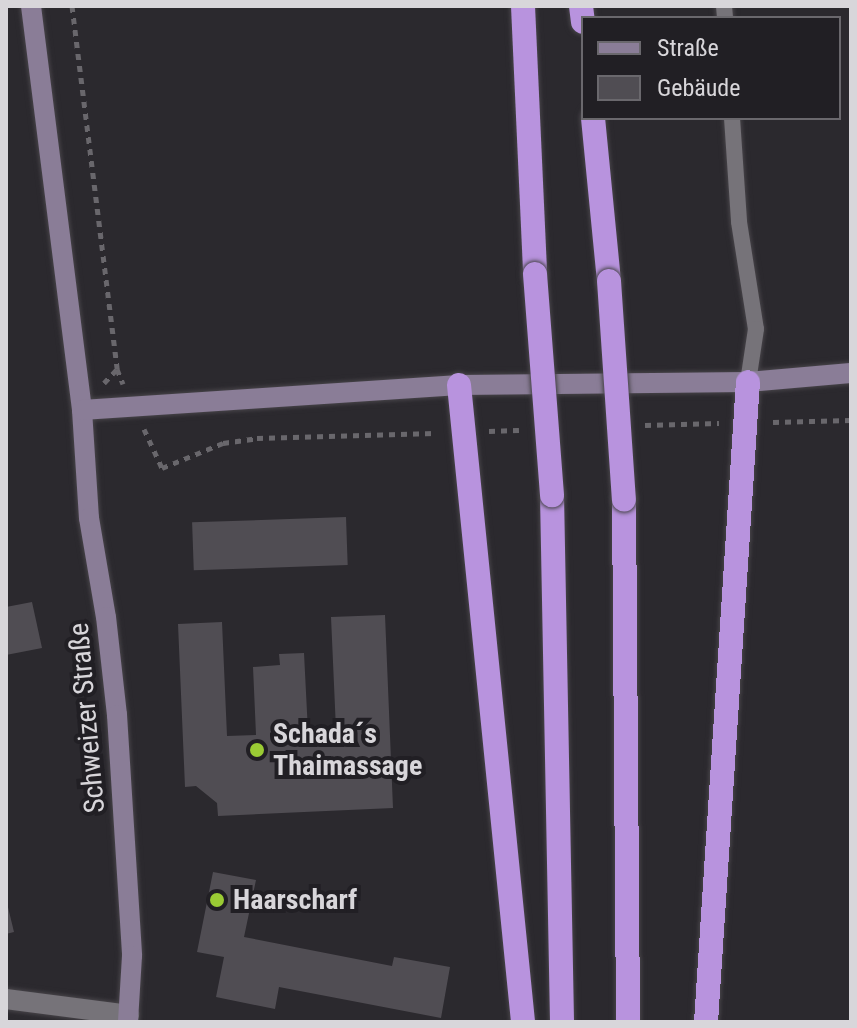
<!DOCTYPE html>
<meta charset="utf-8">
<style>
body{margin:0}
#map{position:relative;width:857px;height:1028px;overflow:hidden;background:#2b292e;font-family:"Roboto Condensed",sans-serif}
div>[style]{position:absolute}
.building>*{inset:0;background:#504d53;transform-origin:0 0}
.path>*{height:5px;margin-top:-2.5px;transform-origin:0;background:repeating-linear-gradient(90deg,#69676c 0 6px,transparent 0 12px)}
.roads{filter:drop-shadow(0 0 2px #474449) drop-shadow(0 0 2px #474449)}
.lane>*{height:16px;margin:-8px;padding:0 8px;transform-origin:8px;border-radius:8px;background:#767379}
.street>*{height:20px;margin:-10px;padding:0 10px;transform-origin:10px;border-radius:10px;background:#767379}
.secondary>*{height:20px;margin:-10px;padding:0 10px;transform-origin:10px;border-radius:10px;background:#8a7d97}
.highway>*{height:24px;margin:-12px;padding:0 12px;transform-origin:12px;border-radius:12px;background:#b893de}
.bridges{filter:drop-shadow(0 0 2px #474449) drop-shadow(0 0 2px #474449)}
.highway-bridge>*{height:24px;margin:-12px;padding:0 12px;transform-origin:12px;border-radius:12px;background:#b893de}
.dots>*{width:22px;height:22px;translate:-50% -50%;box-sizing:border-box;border:4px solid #211f24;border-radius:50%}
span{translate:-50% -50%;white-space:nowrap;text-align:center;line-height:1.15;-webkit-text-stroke:8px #211f24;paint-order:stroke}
.street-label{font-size:28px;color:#d8d6da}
.poi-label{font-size:28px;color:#d8d6da;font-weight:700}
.left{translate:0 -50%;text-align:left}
.frame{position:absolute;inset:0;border:8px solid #d8d6da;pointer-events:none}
.legend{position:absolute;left:581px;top:16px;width:260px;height:104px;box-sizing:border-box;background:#211f24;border:2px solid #6a686d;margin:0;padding:10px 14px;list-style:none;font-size:24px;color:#d8d6da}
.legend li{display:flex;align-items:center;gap:16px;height:40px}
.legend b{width:40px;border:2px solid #6a686d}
</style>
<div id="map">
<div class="building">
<div style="left:346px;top:517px;width:48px;height:154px;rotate:88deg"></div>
<div style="clip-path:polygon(32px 602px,42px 648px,6px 655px,6px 607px)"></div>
<div style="clip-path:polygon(385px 615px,393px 808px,218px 816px,217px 803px,196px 786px,185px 787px,178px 624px,222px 622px,227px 736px,256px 735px,253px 667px,280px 665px,279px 654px,304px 653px,308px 732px,336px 730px,331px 617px)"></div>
<div style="clip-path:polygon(213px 872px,256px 880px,244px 937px,392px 966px,394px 957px,450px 967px,441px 1018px,279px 987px,275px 1009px,216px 997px,224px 957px,197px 952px)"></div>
<div style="clip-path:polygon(6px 899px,14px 932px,6px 934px)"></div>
</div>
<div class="path">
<div style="left:72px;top:6px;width:366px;rotate:82.9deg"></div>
<div style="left:117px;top:369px;width:16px;rotate:68deg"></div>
<div style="left:104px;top:383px;width:19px;rotate:-47deg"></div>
<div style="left:773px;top:422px;width:78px;rotate:-1.5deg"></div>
<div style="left:645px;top:425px;width:74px;rotate:-1.5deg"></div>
<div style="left:144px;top:429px;width:43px;rotate:65.2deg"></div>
<div style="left:162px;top:468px;width:66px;rotate:-22.3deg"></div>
<div style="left:223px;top:443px;width:34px;rotate:-8deg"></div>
<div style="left:257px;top:438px;width:178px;rotate:-1.6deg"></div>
<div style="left:489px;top:431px;width:30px;rotate:-2deg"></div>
</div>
<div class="roads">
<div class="lane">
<div style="left:724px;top:6px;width:12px;rotate:85deg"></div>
<div style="left:732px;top:118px;width:104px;rotate:86.1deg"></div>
<div style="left:739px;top:222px;width:108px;rotate:81deg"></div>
<div style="left:756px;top:329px;width:54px;rotate:98.6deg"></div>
</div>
<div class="street">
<div style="left:6px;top:999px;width:124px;rotate:7.4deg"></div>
</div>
<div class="secondary">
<div style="left:31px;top:6px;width:407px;rotate:82.8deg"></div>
<div style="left:82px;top:410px;width:108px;rotate:86.3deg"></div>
<div style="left:89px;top:518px;width:100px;rotate:80.3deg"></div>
<div style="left:106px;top:617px;width:99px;rotate:83.6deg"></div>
<div style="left:117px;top:715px;width:241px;rotate:86.4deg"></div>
<div style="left:132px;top:956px;width:66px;rotate:93.5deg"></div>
<div style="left:82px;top:410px;width:378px;rotate:-3.8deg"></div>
<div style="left:459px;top:385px;width:289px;rotate:-0.6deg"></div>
<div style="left:748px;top:382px;width:103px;rotate:-5deg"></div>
</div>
<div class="highway">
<div style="left:523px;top:6px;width:268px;rotate:87.4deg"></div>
<div style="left:581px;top:6px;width:16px;rotate:83deg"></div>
<div style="left:593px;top:118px;width:164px;rotate:84.4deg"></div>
<div style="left:459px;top:385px;width:640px;rotate:84.26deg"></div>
<div style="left:552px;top:495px;width:527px;rotate:88.91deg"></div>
<div style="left:624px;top:499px;width:523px;rotate:89.56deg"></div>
<div style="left:706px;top:1022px;width:641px;rotate:-86.25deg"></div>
</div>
</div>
<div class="bridges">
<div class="highway-bridge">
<div style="left:535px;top:274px;width:222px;rotate:85.6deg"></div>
<div style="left:609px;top:281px;width:219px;rotate:86.1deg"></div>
</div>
</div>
<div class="dots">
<div style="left:257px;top:750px;background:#9acb34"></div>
<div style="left:217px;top:900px;background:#9acb34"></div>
</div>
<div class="street-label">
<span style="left:87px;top:718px;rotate:-95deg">Schweizer Straße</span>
</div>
<div class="poi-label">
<span class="left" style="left:273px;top:750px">Schada´s<br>Thaimassage</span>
<span class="left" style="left:233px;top:900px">Haarscharf</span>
</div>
<div class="frame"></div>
<ul class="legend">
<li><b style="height:10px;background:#8a7d97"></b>Straße</li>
<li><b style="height:22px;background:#504d53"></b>Gebäude</li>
</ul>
</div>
